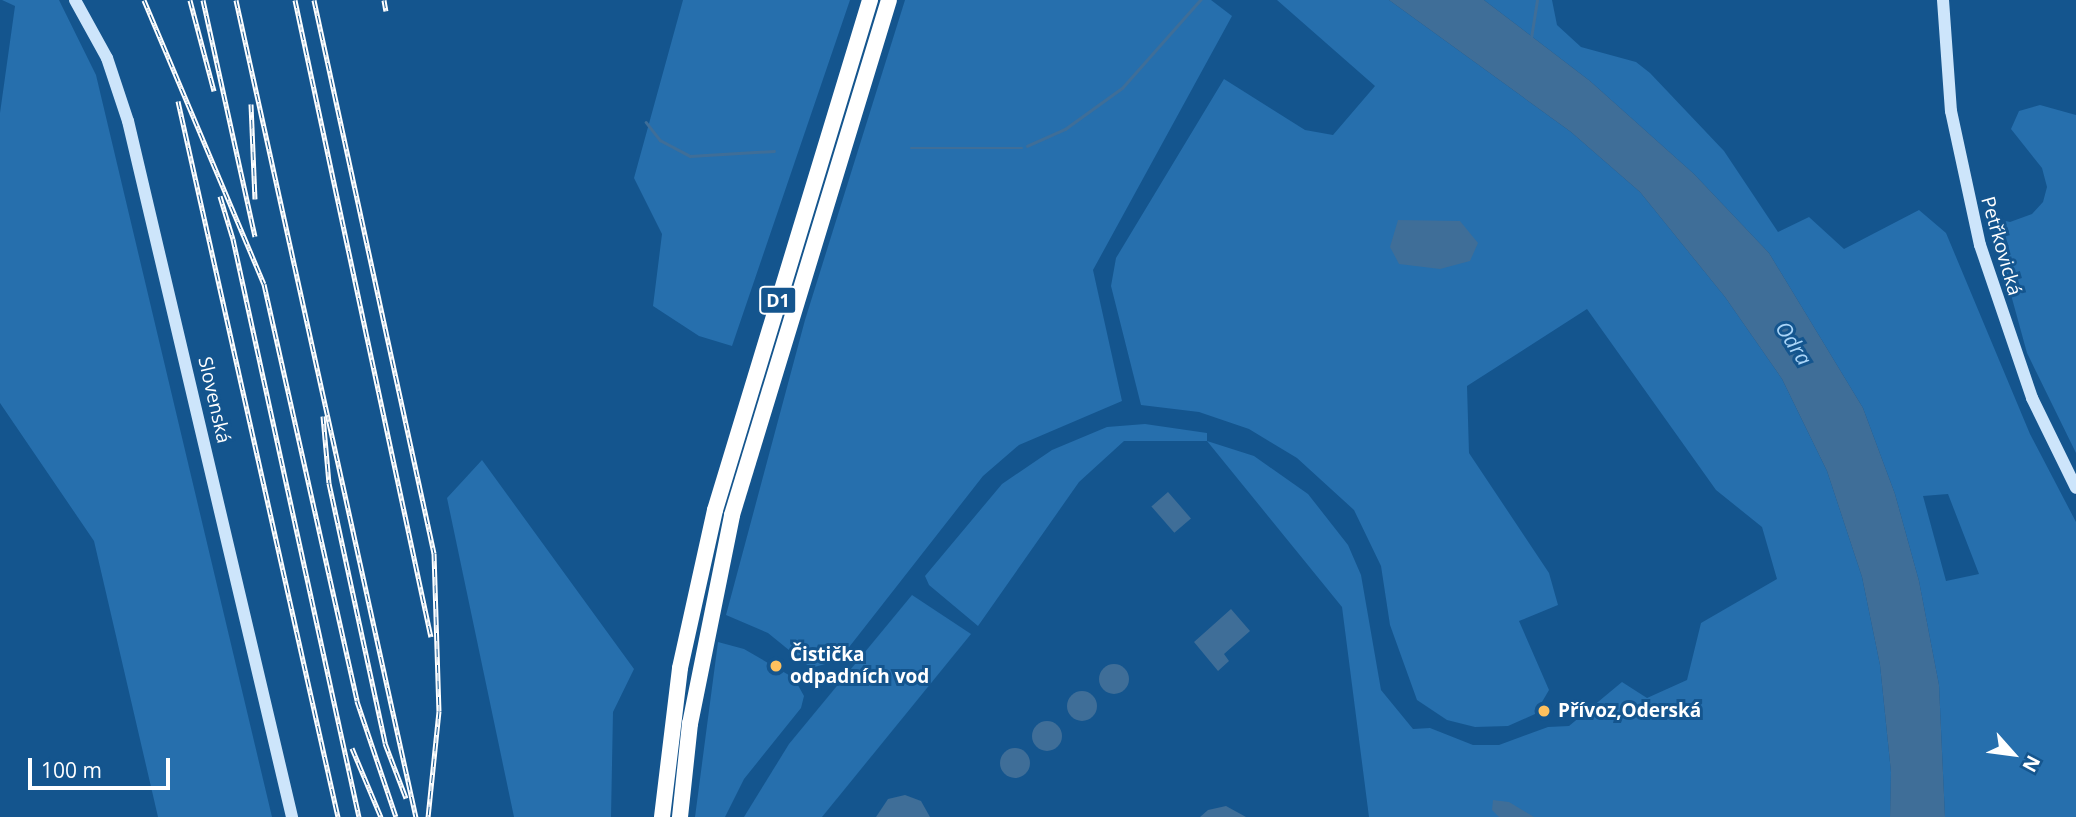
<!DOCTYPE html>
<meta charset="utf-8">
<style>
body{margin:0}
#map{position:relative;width:2076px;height:817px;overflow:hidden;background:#14558e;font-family:"Open Sans",sans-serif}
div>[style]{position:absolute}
.green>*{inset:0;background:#266fad}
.water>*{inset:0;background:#3f6e98;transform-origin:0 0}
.round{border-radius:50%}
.stream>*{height:2.5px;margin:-1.25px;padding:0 1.25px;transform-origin:1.25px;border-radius:1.25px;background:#3f6e98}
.secondary>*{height:12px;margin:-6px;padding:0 6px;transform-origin:6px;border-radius:6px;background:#cde5fb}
.highway>*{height:16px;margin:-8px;padding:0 8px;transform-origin:8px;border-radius:8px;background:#fff}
.rail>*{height:5px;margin-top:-2.5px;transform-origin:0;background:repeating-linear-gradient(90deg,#14558e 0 8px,#fff 0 16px);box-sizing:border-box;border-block:2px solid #fff}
.dots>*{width:19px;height:19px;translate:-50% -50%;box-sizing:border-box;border:4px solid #14558e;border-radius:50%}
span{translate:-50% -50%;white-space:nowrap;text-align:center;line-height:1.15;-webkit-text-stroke:6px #14558e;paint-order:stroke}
.shield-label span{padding:2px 5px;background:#14558e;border:2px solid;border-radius:5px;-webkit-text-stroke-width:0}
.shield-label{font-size:18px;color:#fff;font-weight:700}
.street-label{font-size:19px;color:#fff}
.poi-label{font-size:19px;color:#fff;font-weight:700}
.left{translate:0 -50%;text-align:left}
.water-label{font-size:21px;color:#aad5f8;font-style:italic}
.north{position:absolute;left:1978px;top:719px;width:70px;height:70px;-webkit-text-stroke:5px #14558e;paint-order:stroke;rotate:118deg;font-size:19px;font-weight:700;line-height:28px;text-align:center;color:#fff}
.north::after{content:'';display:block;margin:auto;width:24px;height:32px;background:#fff;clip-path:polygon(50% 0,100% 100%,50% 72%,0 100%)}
.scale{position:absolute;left:28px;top:758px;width:142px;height:32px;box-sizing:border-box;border:4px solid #fff;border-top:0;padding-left:9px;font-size:21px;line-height:24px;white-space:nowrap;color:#fff;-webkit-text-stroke:5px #14558e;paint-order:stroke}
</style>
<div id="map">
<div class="green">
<div style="clip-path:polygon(2px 0,59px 0,96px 75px,272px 817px,158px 817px,94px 541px,0 403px,0 113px,15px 6px)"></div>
<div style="clip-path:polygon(683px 0,850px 0,732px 346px,699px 336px,653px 306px,662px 234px,634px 178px)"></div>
<div style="clip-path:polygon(905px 0,1211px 0,1232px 16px,1093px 270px,1122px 401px,1019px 445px,983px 476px,839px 660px,811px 668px,768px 633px,726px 615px,805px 320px)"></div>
<div style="clip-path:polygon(1277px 0,1389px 0,1571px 132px,1640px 192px,1725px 297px,1782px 379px,1827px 471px,1862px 577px,1880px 665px,1891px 772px,1890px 817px,1369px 817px,1342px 607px,1207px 441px,1124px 441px,1079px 482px,978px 626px,929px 585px,925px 576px,1002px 484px,1052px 450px,1107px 427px,1145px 424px,1207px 433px,1207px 441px,1254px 456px,1308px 494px,1348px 545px,1361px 575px,1381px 690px,1413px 729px,1430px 728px,1473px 745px,1499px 745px,1548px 727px,1569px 726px,1622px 682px,1647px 698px,1687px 680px,1701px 623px,1777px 579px,1762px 527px,1716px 490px,1587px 309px,1467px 386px,1469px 453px,1549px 573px,1558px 605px,1519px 621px,1549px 690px,1535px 714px,1508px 726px,1475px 727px,1447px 720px,1417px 700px,1390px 625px,1381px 566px,1354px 510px,1297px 458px,1249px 429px,1199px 412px,1141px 405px,1111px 286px,1116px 258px,1224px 79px,1305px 130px,1333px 135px,1375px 86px)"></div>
<div style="clip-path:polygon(evenodd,1484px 0,1552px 0,1557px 25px,1581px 47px,1636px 62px,1650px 73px,1724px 151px,1778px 232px,1809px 217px,1844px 249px,1919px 210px,1946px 233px,2030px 434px,2076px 522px,2076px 817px,1945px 817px,1939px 685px,1919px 581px,1895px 494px,1863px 408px,1769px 253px,1694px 174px,1590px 81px,1484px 0,1948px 494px,1979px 574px,1946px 581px,1923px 496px,1948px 494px)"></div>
<div style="clip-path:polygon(2040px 105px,2076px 115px,2076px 453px,2027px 353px,1988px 211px,1994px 218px,2010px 222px,2032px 214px,2043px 202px,2047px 187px,2042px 168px,2011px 129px,2019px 111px)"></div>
<div style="clip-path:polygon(482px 460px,634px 669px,613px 712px,611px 817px,514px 817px,447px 498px)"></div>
<div style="clip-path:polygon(912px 595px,971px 634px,822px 817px,744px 817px,789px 744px)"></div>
<div style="clip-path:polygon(718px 642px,744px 649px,794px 678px,804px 696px,801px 708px,744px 779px,725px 817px,695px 817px)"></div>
</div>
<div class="water">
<div style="clip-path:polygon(1389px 0,1484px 0,1590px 81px,1694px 174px,1769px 253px,1863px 408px,1895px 494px,1919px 581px,1939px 685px,1945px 817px,1890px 817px,1891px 772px,1880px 665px,1862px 577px,1827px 471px,1782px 379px,1725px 297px,1640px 192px,1571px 132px)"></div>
<div style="clip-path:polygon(1398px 220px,1460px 221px,1478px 243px,1470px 261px,1440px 269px,1399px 264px,1390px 247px)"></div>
<div style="left:1168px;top:492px;width:35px;height:22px;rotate:49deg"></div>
<div style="clip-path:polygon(1231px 609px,1250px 631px,1224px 654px,1229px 661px,1218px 671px,1194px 642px)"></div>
<div class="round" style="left:1099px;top:664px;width:30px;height:30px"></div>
<div class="round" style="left:1067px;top:691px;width:30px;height:30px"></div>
<div class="round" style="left:1032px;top:721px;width:30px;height:30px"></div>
<div class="round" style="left:1000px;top:748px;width:30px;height:30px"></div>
<div style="clip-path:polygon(905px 795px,921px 801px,930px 817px,876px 817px,888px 799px)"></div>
<div style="clip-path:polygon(1493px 800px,1509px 802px,1534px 817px,1499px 817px,1492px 810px)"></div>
<div style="clip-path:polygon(1226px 806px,1246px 817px,1200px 817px,1208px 810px)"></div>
</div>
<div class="stream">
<div style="left:1531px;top:38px;width:38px;rotate:-81deg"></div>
<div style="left:646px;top:122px;width:23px;rotate:52deg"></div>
<div style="left:660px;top:140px;width:34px;rotate:28deg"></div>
<div style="left:690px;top:156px;width:84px;rotate:-3.4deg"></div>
<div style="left:1027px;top:146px;width:42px;rotate:-24.1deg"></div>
<div style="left:1065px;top:129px;width:70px;rotate:-35.7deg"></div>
<div style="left:1122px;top:88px;width:118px;rotate:-48.4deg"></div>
<div style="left:911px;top:148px;width:111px"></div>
</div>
<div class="secondary">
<div style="left:75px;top:0;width:66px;rotate:61.1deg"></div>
<div style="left:107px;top:58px;width:66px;rotate:71.6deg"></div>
<div style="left:128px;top:121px;width:715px;rotate:76.74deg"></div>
<div style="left:1943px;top:0;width:111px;rotate:85.9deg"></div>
<div style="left:1951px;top:111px;width:137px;rotate:77.8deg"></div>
<div style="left:1980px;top:245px;width:162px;rotate:71.2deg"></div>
<div style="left:2032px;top:398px;width:100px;rotate:63.9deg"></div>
</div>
<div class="highway">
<div style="left:662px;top:817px;width:150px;rotate:-83.1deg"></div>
<div style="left:680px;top:668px;width:162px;rotate:-77.5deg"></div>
<div style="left:715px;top:510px;width:533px;rotate:-73.09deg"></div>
<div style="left:680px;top:817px;width:94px;rotate:-83.9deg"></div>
<div style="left:690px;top:724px;width:213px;rotate:-78.6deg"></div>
<div style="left:732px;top:515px;width:538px;rotate:-73.05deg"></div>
</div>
<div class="rail">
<div style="left:144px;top:0;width:308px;rotate:67.1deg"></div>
<div style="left:264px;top:284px;width:427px;rotate:77.4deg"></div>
<div style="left:357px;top:701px;width:122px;rotate:71.4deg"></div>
<div style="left:190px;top:0;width:94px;rotate:75.2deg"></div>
<div style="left:203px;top:0;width:242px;rotate:77.6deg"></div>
<div style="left:236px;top:0;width:837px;rotate:77.58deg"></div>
<div style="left:295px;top:0;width:651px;rotate:77.95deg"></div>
<div style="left:314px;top:0;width:566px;rotate:77.76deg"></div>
<div style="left:434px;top:553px;width:158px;rotate:88.2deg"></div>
<div style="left:439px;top:711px;width:107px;rotate:95.9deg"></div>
<div style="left:384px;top:0;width:11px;rotate:80deg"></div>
<div style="left:178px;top:101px;width:734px;rotate:77.4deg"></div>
<div style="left:251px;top:104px;width:95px;rotate:87.6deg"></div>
<div style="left:220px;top:196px;width:45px;rotate:73.2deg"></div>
<div style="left:233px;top:239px;width:592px;rotate:77.7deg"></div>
<div style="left:323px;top:416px;width:67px;rotate:84.9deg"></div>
<div style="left:329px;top:483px;width:266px;rotate:77.8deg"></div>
<div style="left:385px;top:743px;width:59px;rotate:69.1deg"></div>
<div style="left:352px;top:748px;width:75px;rotate:67.2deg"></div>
</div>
<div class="dots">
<div style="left:776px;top:666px;background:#ffc15e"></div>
<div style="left:1544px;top:711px;background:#ffc15e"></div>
</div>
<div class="shield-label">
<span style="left:778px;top:300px">D1</span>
</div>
<div class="street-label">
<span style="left:2001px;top:246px;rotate:74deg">Petřkovická</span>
<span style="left:214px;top:400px;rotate:77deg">Slovenská</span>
</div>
<div class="poi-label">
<span class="left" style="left:790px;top:666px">Čistička<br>odpadních vod</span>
<span class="left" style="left:1558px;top:711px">Přívoz,Oderská</span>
</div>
<div class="water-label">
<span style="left:1794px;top:343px;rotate:57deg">Odra</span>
</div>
<div class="north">N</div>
<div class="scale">100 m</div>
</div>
